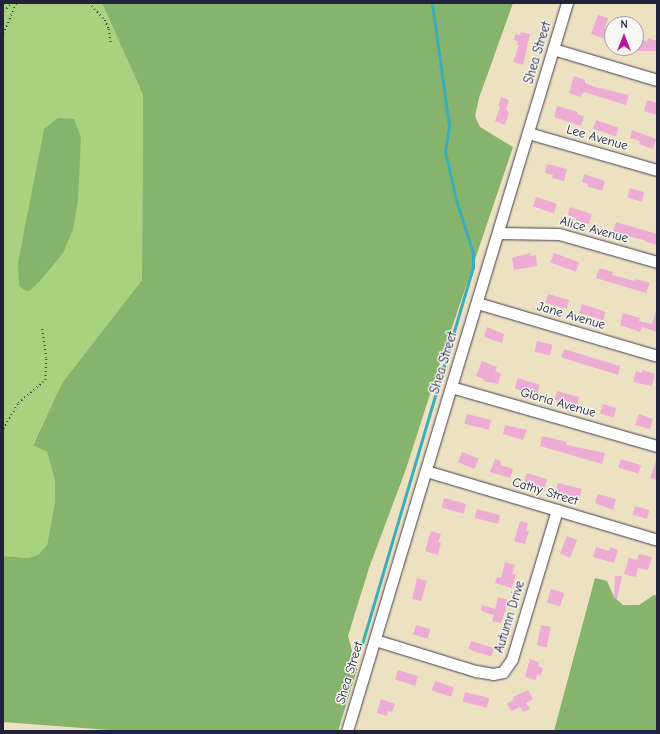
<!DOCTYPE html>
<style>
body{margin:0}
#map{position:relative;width:660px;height:734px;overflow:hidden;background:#ece2c2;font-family:"Comic Neue",sans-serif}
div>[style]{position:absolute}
.green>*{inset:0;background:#a8d27d}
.forest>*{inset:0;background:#86b46c}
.stream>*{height:2.5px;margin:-1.25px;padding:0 1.25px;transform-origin:1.25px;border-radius:1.25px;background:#3dadb9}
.building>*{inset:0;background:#ecacd4;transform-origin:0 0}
.path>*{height:1.5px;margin-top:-0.75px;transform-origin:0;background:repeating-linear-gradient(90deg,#403f4f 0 1px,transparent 0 4px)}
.roads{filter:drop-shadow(0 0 1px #403f4f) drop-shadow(0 0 1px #403f4f)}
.minor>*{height:11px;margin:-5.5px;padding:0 5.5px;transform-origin:5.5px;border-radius:5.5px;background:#fff}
span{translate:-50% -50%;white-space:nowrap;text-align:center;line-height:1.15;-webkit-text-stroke:3px #f6f6f2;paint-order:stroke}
.street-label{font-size:13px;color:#22223b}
.frame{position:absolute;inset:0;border:4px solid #22223b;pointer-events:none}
.north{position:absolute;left:604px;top:16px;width:40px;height:40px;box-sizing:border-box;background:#f6f6f2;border:1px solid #a1a1a9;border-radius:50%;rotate:0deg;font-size:11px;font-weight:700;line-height:16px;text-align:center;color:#22223b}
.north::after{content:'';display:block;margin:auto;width:14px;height:18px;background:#b5179e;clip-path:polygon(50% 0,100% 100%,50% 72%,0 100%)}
</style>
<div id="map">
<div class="green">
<div style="clip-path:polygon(3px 3px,102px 3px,143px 95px,142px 280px,62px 383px,33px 444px,47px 452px,55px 481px,55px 502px,47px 545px,39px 554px,29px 558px,3px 556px)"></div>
</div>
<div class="forest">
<div style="clip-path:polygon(102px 3px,513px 3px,479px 98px,475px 116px,480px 127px,513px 147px,439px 366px,406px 469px,369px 568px,348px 636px,357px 669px,338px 731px,122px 731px,3px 722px,3px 556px,29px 558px,39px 554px,47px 545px,55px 502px,55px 481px,47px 452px,33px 445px,62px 383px,142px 280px,143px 95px)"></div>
<div style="clip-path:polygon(58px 118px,74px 119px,81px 138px,78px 200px,73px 230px,63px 253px,40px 281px,29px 291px,24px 290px,19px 285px,18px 263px,44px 129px)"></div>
<div style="clip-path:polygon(595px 578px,607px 581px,614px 597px,623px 605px,639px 605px,654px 595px,657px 596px,657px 731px,554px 731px)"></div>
</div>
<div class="stream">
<div style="left:362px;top:644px;width:392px;rotate:-73.6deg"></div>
<div style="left:473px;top:268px;width:15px;rotate:-90deg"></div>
<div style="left:473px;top:253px;width:56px;rotate:-107.8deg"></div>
<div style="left:456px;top:200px;width:49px;rotate:-102.9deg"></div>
<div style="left:445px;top:152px;width:26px;rotate:-81deg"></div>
<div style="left:449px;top:126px;width:124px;rotate:-97.9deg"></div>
</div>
<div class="building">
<div style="clip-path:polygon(598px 15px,608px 18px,605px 28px,612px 30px,612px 41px,591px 34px)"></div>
<div style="clip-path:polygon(521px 32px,530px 34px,523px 65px,513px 62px,519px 45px,517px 45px,518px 41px,514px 40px,515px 34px,520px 35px)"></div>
<div style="clip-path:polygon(648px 38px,657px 41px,657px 51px,636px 51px,636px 39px,647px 41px)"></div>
<div style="clip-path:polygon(574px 76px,585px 80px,585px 83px,595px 87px,629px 95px,626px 105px,584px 92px,580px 97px,569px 93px)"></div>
<div style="clip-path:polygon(501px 97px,509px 100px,506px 110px,509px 112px,505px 125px,495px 121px,500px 107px,498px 106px)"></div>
<div style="clip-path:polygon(647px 100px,657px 103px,657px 115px,644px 111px)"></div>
<div style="clip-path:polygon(557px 106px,578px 112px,577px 114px,584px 116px,581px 126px,554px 117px)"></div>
<div style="left:596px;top:120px;width:24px;height:9px;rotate:19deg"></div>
<div style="clip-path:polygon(632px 130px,656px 139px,653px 149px,639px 144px,640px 141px,630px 138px)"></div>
<div style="clip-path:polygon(547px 164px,567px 169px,564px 181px,552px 178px,553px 175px,545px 173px)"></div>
<div style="clip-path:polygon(584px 174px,605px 181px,602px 191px,587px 186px,588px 184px,582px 182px)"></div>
<div style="left:630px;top:188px;width:15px;height:10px;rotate:16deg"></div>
<div style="left:536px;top:197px;width:22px;height:10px;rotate:18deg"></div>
<div style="clip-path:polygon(570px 207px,592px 214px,589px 224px,576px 220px,576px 218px,568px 215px)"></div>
<div style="clip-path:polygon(616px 222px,657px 234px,657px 245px,646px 242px,647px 241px,613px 232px)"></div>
<div style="clip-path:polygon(530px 253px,531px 256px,536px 255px,537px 266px,514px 270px,512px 258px)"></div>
<div style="left:554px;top:253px;width:27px;height:10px;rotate:20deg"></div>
<div style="clip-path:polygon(599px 268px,613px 272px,612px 275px,635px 281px,636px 279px,650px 283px,646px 293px,596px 278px)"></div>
<div style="left:548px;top:294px;width:22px;height:9px;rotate:16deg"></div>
<div style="left:582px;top:304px;width:25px;height:9px;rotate:18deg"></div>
<div style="clip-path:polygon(656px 311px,657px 332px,642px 327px,640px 332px,620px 325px,623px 313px,640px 318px,639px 321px,652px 324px)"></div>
<div style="clip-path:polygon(487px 327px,504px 334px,502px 343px,484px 337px)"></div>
<div style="left:537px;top:341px;width:16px;height:11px;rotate:14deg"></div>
<div style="left:564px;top:349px;width:59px;height:9px;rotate:17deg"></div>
<div style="clip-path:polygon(482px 361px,497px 367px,495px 371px,501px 374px,498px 384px,483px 381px,484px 379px,476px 376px)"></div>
<div style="clip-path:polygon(642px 370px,655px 374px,652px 386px,633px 382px,636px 371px,642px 373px)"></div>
<div style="left:518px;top:378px;width:23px;height:11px;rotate:18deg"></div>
<div style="left:557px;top:391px;width:23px;height:9px;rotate:15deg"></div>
<div style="left:603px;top:404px;width:14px;height:10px;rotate:17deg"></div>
<div style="left:467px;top:414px;width:25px;height:10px;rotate:14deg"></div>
<div style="clip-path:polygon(639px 414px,653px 419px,650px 429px,635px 425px)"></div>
<div style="clip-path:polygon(505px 425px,527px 430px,523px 440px,503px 434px)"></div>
<div style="clip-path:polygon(542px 436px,567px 442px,566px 445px,605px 453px,602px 464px,540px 446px)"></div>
<div style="left:462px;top:452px;width:18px;height:11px;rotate:22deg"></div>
<div style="clip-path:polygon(495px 459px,501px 461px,500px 465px,513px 469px,510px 478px,490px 472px)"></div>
<div style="left:621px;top:459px;width:21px;height:9px;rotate:17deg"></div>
<div style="clip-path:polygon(656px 461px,657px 461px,657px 480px,650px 478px)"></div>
<div style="left:527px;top:473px;width:21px;height:9px;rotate:17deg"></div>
<div style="clip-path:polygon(558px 483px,582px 489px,579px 499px,556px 491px)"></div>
<div style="clip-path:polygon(598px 494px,616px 499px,613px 510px,595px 503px)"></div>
<div style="left:444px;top:498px;width:23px;height:10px;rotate:15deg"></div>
<div style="left:635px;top:506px;width:15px;height:9px;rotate:16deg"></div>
<div style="left:477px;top:509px;width:24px;height:9px;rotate:15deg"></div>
<div style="clip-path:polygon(520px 521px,528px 523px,526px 531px,529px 531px,525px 544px,514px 541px)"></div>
<div style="clip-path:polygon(431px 531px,441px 534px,438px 542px,441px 543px,438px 555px,425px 551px)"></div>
<div style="left:567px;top:536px;width:11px;height:19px;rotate:22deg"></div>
<div style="clip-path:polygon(596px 547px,609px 551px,610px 547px,618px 550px,614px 563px,593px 557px)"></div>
<div style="clip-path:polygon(639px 554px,652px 557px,648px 570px,638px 568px,636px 577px,624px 574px,629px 558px,637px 560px)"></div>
<div style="clip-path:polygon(505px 562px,515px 565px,512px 574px,516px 574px,512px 588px,495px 583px,497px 577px,501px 578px)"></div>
<div style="clip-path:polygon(615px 576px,622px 576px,617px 599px,614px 598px)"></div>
<div style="clip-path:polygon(417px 578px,427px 581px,421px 601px,412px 599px)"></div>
<div style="left:551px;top:589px;width:14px;height:14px;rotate:17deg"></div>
<div style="clip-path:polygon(498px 597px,509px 600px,501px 623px,492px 621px,494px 615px,481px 611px,482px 605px,495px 609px)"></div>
<div style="left:416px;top:625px;width:15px;height:10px;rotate:16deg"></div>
<div style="left:541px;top:625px;width:10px;height:21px;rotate:11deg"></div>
<div style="left:471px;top:641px;width:24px;height:9px;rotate:17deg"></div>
<div style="clip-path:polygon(530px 659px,539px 662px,538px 666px,543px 668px,541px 675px,537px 674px,536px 680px,525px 677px)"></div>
<div style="left:398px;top:670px;width:21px;height:10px;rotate:17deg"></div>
<div style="left:435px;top:681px;width:20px;height:10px;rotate:18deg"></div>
<div style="clip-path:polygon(528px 690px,533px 699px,526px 703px,530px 709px,523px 712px,520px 707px,511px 711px,507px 703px,514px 700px,513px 697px)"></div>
<div style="left:465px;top:692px;width:25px;height:10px;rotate:14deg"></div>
<div style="clip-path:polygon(381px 699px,395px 704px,392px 712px,388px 711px,387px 716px,377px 713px)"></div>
</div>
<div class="path">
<div style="left:89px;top:3px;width:23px;rotate:47deg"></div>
<div style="left:105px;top:20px;width:10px;rotate:66deg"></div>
<div style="left:109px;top:29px;width:15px;rotate:82deg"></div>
<div style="left:3px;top:11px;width:13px;rotate:-39deg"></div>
<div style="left:3px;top:34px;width:34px;rotate:-67deg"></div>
<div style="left:3px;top:429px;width:30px;rotate:-60deg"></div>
<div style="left:18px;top:403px;width:35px;rotate:-40deg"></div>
<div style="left:45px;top:380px;width:22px;rotate:-87deg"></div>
<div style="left:46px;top:358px;width:29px;rotate:-98deg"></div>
</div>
<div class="roads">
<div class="minor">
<div style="left:553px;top:49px;width:109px;rotate:16.6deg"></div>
<div style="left:528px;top:133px;width:134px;rotate:16deg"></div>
<div style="left:498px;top:233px;width:61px;rotate:0.9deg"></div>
<div style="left:559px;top:234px;width:102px;rotate:15.9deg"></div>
<div style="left:477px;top:303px;width:188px;rotate:16.4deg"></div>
<div style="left:451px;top:387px;width:214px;rotate:16deg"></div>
<div style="left:426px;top:471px;width:241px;rotate:16.6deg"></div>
<div style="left:375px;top:640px;width:106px;rotate:17.1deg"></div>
<div style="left:476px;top:671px;width:17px;rotate:10deg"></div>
<div style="left:493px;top:674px;width:10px;rotate:-11deg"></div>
<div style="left:503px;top:672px;width:16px;rotate:-55deg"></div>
<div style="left:512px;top:659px;width:156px;rotate:-73.2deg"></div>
<div style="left:347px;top:731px;width:761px;rotate:-73.19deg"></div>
</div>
</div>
<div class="street-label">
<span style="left:538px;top:53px;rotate:-73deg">Shea Street</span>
<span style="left:597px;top:138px;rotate:16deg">Lee Avenue</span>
<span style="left:594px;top:230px;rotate:15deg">Alice Avenue</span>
<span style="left:571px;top:316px;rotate:16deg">Jane Avenue</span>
<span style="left:444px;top:363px;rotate:-73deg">Shea Street</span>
<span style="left:558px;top:403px;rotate:16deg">Gloria Avenue</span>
<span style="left:545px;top:492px;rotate:17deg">Cathy Street</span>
<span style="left:510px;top:617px;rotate:-73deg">Autumn Drive</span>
<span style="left:350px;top:673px;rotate:-73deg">Shea Street</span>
</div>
<div class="frame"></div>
<div class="north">N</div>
</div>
